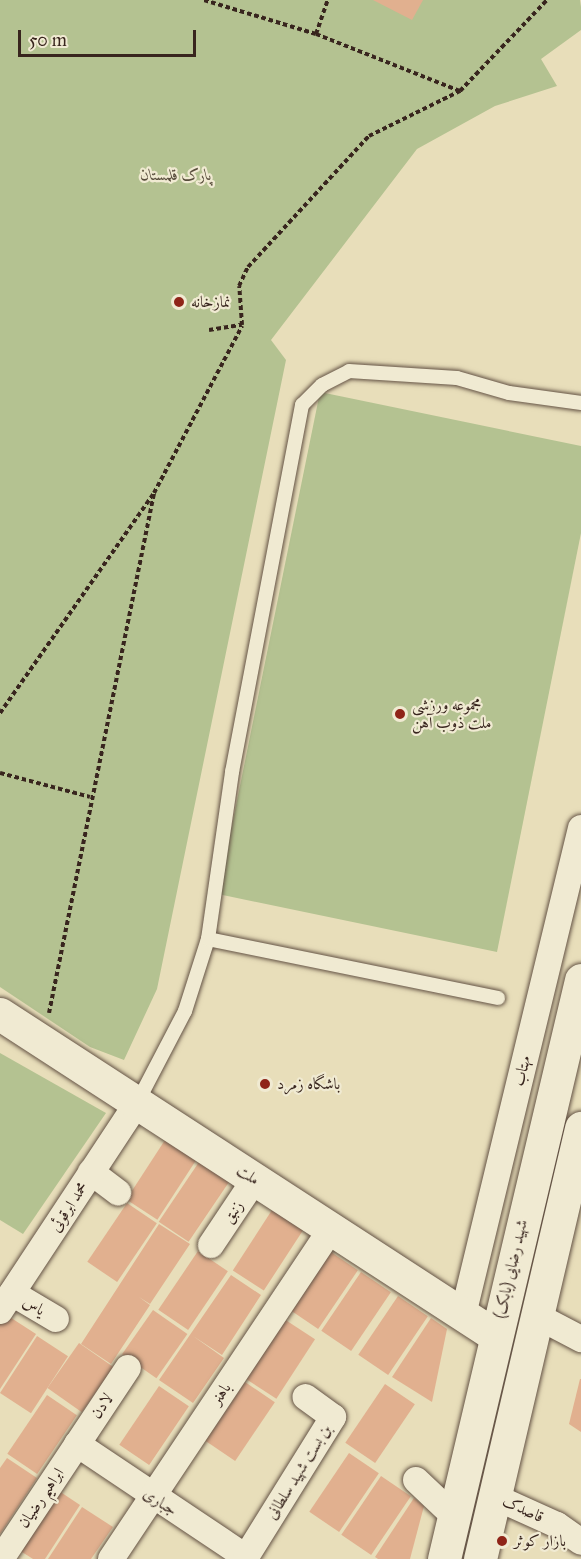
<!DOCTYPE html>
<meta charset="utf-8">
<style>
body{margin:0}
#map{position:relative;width:581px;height:1559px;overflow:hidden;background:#e8deba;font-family:"IM FELL Great Primer",Amiri,serif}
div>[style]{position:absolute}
.green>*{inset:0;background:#b4c291}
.building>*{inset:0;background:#e1b08f;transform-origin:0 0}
.path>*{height:4px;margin-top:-2px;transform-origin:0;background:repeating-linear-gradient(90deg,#38251e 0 4.5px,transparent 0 7.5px)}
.roads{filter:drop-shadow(0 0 2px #645345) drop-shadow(0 0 2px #645345)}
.lane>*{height:14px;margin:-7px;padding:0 7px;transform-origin:7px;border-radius:7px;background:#f0ead2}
.street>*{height:26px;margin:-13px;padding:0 13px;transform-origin:13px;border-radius:13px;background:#f0ead2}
.secondary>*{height:33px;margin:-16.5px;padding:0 16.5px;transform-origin:16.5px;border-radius:16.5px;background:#f0ead2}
.dots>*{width:16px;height:16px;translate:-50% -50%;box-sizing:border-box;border:3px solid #f0ead2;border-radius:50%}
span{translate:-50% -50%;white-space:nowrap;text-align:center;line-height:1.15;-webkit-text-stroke:4.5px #f0ead2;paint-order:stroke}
.park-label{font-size:16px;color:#574c3b;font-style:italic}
.poi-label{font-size:16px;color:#38251e}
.left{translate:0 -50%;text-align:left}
.street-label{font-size:16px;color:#38251e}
.scale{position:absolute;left:18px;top:30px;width:178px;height:27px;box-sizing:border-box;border:3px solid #38251e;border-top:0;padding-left:8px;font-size:18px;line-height:21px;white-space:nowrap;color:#38251e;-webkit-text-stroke:4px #f0ead2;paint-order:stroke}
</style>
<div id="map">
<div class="green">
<div style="clip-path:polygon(0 0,580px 0,581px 7px,581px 30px,541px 59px,557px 86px,495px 106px,417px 149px,271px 340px,286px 360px,157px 989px,124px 1060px,90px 1047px,0 987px)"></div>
<div style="clip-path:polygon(320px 392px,581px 446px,581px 533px,497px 952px,218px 894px)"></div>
<div style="clip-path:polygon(0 1053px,106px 1113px,23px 1234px,0 1220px)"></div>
</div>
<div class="building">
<div style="clip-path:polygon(373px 0,423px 0,412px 20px)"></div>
<div style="left:165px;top:1140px;width:37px;height:71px;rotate:33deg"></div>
<div style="left:199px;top:1162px;width:36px;height:72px;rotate:34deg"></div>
<div style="left:127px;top:1203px;width:36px;height:71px;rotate:34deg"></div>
<div style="left:272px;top:1210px;width:37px;height:72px;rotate:33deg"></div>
<div style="clip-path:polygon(159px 1224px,190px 1244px,150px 1304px,139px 1297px,150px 1305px,111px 1364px,81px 1344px)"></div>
<div style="left:328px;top:1250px;width:36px;height:71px;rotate:34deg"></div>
<div style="left:198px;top:1251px;width:36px;height:71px;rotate:34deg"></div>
<div style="left:361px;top:1272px;width:36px;height:71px;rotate:34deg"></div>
<div style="clip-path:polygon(231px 1275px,261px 1295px,222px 1355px,193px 1336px,224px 1358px,193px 1403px,159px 1380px)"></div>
<div style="left:398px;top:1296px;width:36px;height:71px;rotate:34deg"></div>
<div style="left:153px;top:1310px;width:42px;height:54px;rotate:35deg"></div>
<div style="clip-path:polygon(5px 1314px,36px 1334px,0 1389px,0 1322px)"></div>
<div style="clip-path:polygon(431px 1318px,447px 1329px,432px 1402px,392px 1377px)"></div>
<div style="left:284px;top:1319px;width:37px;height:71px;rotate:33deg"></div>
<div style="left:37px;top:1336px;width:37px;height:68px;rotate:33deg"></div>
<div style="left:79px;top:1343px;width:42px;height:55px;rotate:35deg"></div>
<div style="clip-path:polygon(580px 1379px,581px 1379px,581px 1432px,569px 1424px)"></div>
<div style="left:245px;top:1382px;width:36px;height:71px;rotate:34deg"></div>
<div style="left:385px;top:1384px;width:36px;height:71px;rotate:34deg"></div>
<div style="left:159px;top:1386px;width:36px;height:71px;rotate:34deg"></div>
<div style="left:47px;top:1395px;width:36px;height:71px;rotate:34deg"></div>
<div style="left:349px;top:1453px;width:36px;height:71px;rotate:34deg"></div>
<div style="clip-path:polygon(7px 1458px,37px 1478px,0 1534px,0 1468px)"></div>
<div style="left:381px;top:1476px;width:36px;height:71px;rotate:34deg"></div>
<div style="clip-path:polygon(50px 1485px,80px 1505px,45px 1559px,33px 1559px,11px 1545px)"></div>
<div style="clip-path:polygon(414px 1498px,424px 1506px,410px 1559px,378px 1559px,375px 1557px)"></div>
<div style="clip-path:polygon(82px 1507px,113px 1527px,91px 1559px,48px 1559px)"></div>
</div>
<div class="path">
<div style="left:204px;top:0;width:117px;rotate:16.9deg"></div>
<div style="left:316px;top:34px;width:155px;rotate:21.6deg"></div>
<div style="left:316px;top:34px;width:36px;rotate:-71deg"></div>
<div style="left:209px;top:330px;width:33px;rotate:-9deg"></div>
<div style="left:242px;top:325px;width:39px;rotate:-94deg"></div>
<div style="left:239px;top:286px;width:21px;rotate:-65deg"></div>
<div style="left:248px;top:267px;width:178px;rotate:-47.3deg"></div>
<div style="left:369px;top:136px;width:102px;rotate:-26.3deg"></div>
<div style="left:460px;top:91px;width:126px;rotate:-46.3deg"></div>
<div style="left:0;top:713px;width:269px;rotate:-55deg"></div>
<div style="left:154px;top:493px;width:189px;rotate:-62.2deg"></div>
<div style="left:0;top:773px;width:93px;rotate:14.9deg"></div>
<div style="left:49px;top:1013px;width:530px;rotate:-78.58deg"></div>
</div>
<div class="roads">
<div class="lane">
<div style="left:208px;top:939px;width:296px;rotate:11.5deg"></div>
<div style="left:137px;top:1103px;width:104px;rotate:-62.4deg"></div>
<div style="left:185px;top:1011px;width:76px;rotate:-72.3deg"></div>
<div style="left:208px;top:939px;width:169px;rotate:-81.8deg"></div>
<div style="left:232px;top:772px;width:374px;rotate:-79.2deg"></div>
<div style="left:302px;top:405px;width:28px;rotate:-45deg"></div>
<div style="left:322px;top:385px;width:30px;rotate:-27deg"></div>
<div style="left:349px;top:371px;width:108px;rotate:3.7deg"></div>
<div style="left:457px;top:378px;width:54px;rotate:16.1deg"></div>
<div style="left:509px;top:393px;width:73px;rotate:7.9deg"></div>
</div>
<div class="street">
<div style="left:91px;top:1172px;width:34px;rotate:37deg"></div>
<div style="left:211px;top:1245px;width:79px;rotate:-56.3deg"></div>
<div style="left:12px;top:1293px;width:51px;rotate:30.6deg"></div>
<div style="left:0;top:1311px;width:249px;rotate:-56.6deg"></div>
<div style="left:463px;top:1315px;width:501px;rotate:-76.38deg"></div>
<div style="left:537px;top:1316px;width:50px;rotate:27.6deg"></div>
<div style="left:77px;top:1444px;width:203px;rotate:33.8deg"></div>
<div style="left:246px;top:1557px;width:165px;rotate:-58.1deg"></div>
<div style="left:333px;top:1417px;width:34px;rotate:-144deg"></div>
<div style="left:416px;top:1480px;width:52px;rotate:43.5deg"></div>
<div style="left:495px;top:1497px;width:68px;rotate:24.3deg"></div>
<div style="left:557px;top:1525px;width:29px;rotate:35deg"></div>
<div style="left:5px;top:1553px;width:222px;rotate:-56.4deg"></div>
<div style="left:111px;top:1559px;width:397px;rotate:-56.3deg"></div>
</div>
<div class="secondary">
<div style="left:0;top:1014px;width:591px;rotate:32.99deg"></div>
<div style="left:444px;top:1559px;width:595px;rotate:-76.69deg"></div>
<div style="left:480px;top:1559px;width:443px;rotate:-76.8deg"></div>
</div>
</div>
<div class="dots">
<div style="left:179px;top:302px;background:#8f2418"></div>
<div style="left:400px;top:714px;background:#8f2418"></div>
<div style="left:265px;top:1084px;background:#8f2418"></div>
<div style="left:502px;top:1541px;background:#8f2418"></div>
</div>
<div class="park-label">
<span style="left:176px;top:175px">پارک قلمستان</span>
</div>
<div class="poi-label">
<span class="left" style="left:191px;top:302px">نمازخانه</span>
<span class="left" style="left:412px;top:714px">مجموعه ورزشی<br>ملت ذوب آهن</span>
<span class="left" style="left:277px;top:1084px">باشگاه زمرد</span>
<span class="left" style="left:514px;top:1541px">بازار کوثر</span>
</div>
<div class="street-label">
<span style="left:522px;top:1071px;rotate:-76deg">مهتاب</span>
<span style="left:248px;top:1175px;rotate:33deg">ملت</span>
<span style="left:69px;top:1207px;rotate:-57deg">محمد ابرقوئی</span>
<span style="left:233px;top:1212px;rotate:-56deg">زنبق</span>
<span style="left:511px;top:1269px;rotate:-77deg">شهید رضایی (بابک)</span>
<span style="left:34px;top:1306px;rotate:31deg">یاس</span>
<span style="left:221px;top:1394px;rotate:-56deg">باهنر</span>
<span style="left:102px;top:1406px;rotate:-56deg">لادن</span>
<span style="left:299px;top:1472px;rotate:-58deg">بن بست شهید سلطانی</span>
<span style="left:41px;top:1498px;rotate:-56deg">ابراهیم رضیان</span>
<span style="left:160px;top:1502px;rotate:33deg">جباری</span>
<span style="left:523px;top:1509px;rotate:25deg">قاصدک</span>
</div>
<div class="scale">50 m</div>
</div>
